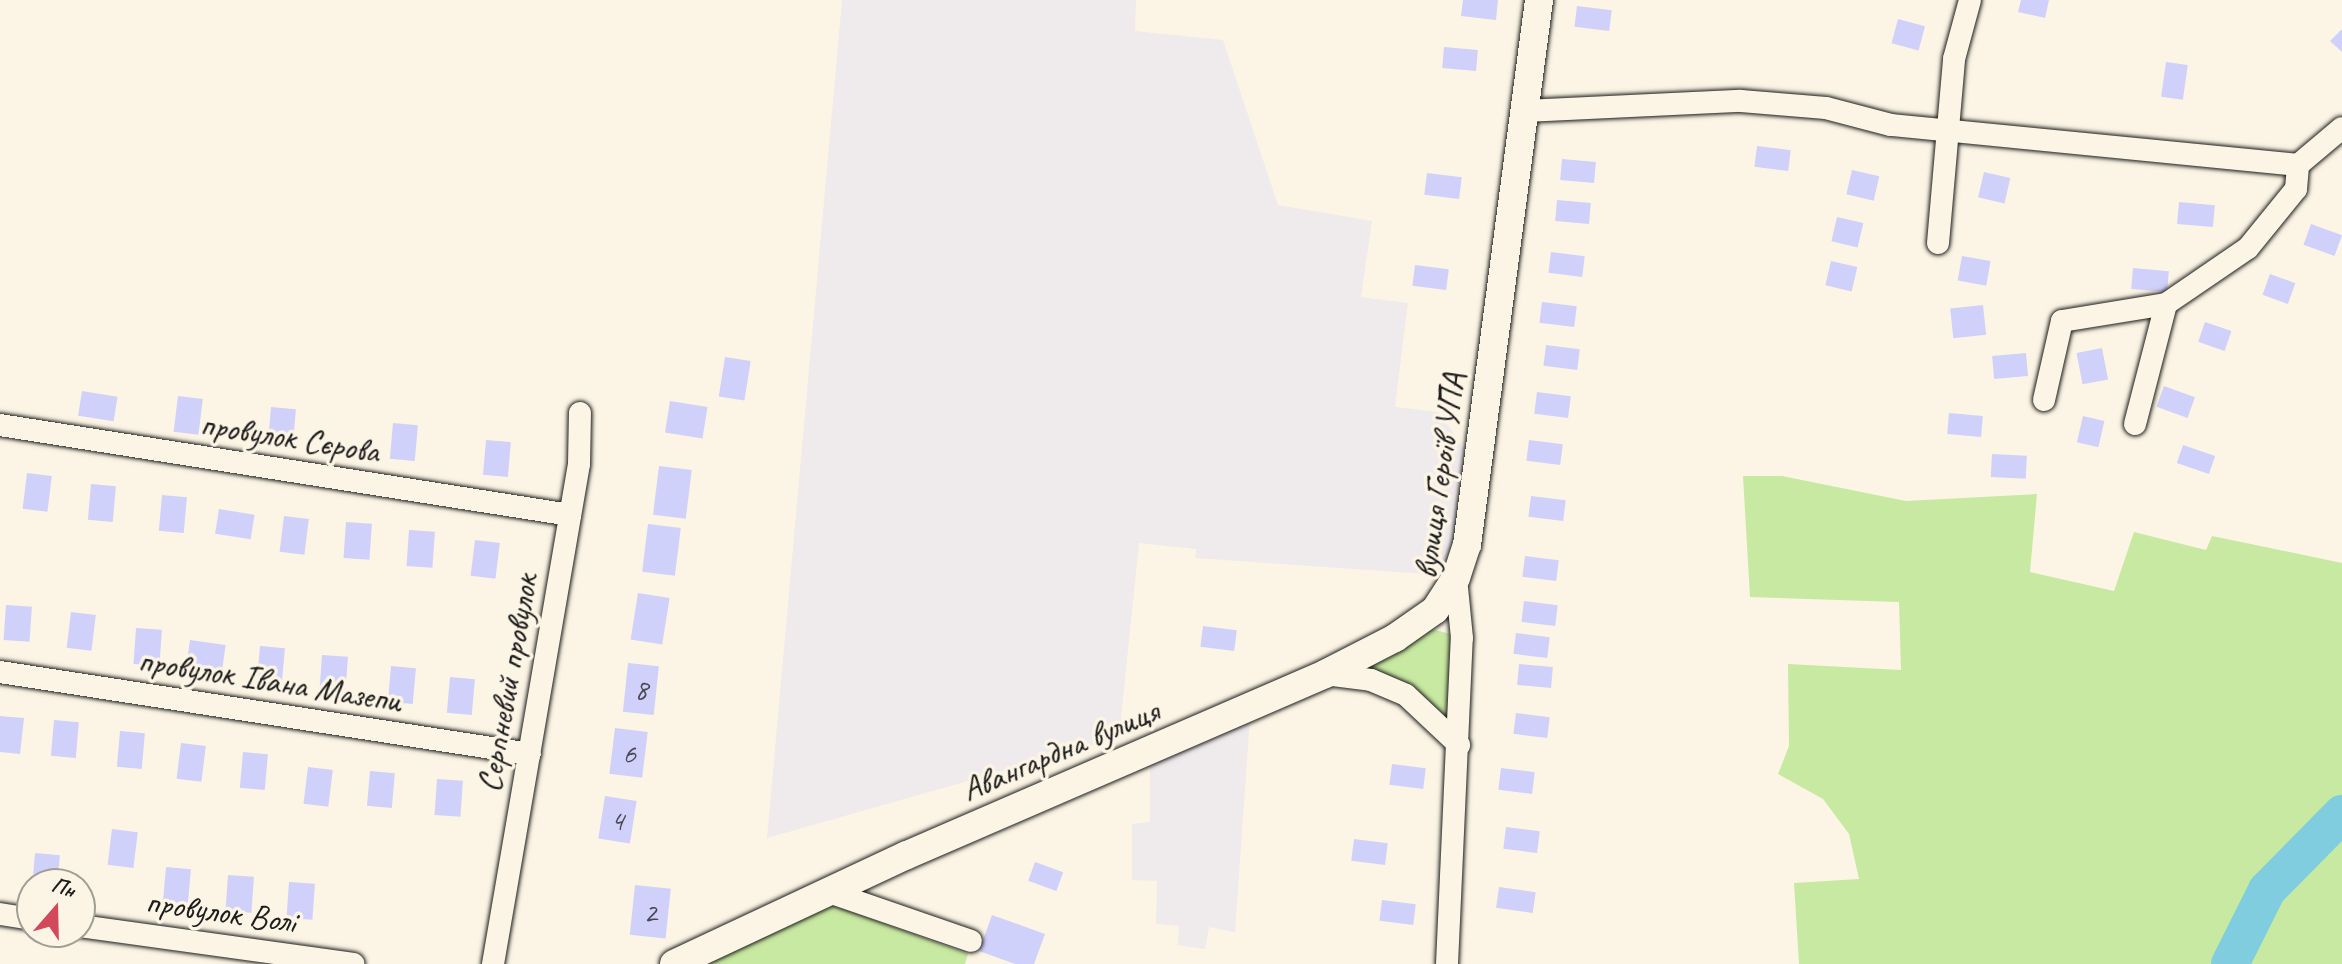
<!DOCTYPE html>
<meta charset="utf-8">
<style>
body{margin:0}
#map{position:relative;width:2342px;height:964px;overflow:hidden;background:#fcf5e5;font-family:Caveat,sans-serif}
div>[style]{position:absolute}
.built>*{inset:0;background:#efeaeb}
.green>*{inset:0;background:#c8e9a1}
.river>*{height:38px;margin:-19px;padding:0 19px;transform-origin:19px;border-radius:19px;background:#81cde0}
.building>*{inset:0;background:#d0d1fa;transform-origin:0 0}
.roads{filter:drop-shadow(0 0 2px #1c1c1c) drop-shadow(0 0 2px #1c1c1c)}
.minor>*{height:22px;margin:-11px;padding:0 11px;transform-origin:11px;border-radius:11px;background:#fcf5e5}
.tertiary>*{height:28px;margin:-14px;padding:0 14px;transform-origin:14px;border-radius:14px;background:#fcf5e5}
span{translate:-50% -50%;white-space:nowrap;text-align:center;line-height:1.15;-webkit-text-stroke:7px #fcf5e5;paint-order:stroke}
.number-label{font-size:30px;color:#494954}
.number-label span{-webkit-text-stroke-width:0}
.street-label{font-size:34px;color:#1c1c1c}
.north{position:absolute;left:16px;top:868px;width:80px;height:80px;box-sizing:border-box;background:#fcf5e5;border:2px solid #a29e95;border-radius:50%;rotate:20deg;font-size:22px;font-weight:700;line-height:32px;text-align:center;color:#1c1c1c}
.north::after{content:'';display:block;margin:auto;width:28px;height:36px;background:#d1495b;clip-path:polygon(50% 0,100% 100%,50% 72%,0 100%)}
</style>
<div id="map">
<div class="built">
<div style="clip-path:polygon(842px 0,1136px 0,1135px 31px,1223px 40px,1278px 205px,1372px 221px,1361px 297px,1408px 303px,1395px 407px,1439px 412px,1466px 452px,1454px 545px,1441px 575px,1195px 558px,1196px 549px,1139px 543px,1119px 738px,767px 838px)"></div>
<div style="clip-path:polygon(1250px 718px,1235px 932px,1209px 927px,1205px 949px,1178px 945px,1179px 926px,1156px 924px,1157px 881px,1132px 880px,1132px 824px,1150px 822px,1150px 761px)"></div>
</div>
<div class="green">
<div style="clip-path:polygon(1743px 476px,1782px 476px,1906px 501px,2037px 494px,2030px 572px,2114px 591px,2134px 532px,2206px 550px,2212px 536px,2342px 563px,2342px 964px,1799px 964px,1794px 883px,1859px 879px,1849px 834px,1823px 799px,1778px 774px,1789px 746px,1788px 664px,1901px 670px,1899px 602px,1750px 597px)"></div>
<div style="clip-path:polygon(1431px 629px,1451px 634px,1454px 643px,1454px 729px,1355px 672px)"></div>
<div style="clip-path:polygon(830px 904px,968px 954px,965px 964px,695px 964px)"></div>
</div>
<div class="river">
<div style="left:2230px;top:964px;width:83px;rotate:-63.4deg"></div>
<div style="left:2267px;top:890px;width:107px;rotate:-45.4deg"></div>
</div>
<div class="building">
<div style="clip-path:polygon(1463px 0,1498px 0,1496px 20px,1461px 16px)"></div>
<div style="clip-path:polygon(2021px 0,2049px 0,2045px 18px,2018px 12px)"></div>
<div style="left:1577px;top:6px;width:35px;height:21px;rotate:7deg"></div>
<div style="left:1898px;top:19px;width:28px;height:25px;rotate:15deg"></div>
<div style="clip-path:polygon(2342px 29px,2342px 52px,2330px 41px)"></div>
<div style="left:1444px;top:47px;width:34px;height:21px;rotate:5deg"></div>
<div style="left:2166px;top:62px;width:22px;height:35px;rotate:8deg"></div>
<div style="left:1757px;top:146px;width:34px;height:21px;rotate:7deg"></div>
<div style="left:1562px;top:159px;width:34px;height:21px;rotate:5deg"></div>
<div style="left:1852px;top:170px;width:28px;height:25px;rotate:13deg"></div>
<div style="left:1984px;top:172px;width:27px;height:26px;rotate:13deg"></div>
<div style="left:1427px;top:173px;width:35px;height:22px;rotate:7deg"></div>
<div style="left:1557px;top:200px;width:34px;height:21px;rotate:5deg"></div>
<div style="left:2179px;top:202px;width:36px;height:22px;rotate:5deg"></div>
<div style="left:1837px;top:217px;width:27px;height:25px;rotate:13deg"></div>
<div style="left:2311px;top:224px;width:33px;height:22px;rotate:20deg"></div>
<div style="left:1551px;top:252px;width:34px;height:21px;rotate:7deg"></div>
<div style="left:1962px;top:256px;width:29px;height:25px;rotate:10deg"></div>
<div style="left:1831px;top:261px;width:27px;height:25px;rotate:13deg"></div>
<div style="left:1415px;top:265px;width:34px;height:21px;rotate:7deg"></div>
<div style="left:2133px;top:268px;width:36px;height:21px;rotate:5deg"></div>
<div style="left:2270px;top:274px;width:27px;height:22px;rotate:20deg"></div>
<div style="left:1542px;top:302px;width:35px;height:21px;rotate:7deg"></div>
<div style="left:1983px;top:305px;width:30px;height:33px;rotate:84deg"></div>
<div style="left:2205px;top:322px;width:28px;height:21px;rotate:19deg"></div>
<div style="left:1546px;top:345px;width:34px;height:21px;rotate:7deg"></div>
<div style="left:2102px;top:348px;width:32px;height:26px;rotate:79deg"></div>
<div style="left:2026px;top:353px;width:23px;height:34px;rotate:85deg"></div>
<div style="left:725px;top:357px;width:26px;height:40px;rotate:9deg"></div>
<div style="left:2164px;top:386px;width:33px;height:22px;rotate:20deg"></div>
<div style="left:82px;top:391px;width:36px;height:25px;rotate:9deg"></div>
<div style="left:1537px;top:392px;width:34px;height:22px;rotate:7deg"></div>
<div style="left:178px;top:396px;width:25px;height:36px;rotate:7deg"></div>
<div style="left:670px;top:401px;width:38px;height:32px;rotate:9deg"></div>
<div style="left:271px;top:407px;width:25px;height:36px;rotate:5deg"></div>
<div style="left:1949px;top:413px;width:34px;height:21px;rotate:5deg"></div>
<div style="left:2083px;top:416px;width:22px;height:27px;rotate:13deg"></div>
<div style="left:393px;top:423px;width:25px;height:36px;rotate:5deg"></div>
<div style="left:486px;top:440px;width:25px;height:35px;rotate:5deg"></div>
<div style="left:1529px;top:440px;width:34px;height:21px;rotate:7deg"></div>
<div style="left:2183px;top:445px;width:34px;height:19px;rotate:19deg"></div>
<div style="left:1992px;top:454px;width:35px;height:23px;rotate:3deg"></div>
<div style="left:659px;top:466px;width:33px;height:49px;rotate:7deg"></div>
<div style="left:27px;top:473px;width:25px;height:36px;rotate:7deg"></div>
<div style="left:91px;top:484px;width:25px;height:36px;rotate:5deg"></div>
<div style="left:162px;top:495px;width:25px;height:36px;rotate:5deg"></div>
<div style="left:1531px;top:496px;width:35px;height:21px;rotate:7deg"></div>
<div style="left:219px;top:509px;width:36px;height:25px;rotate:9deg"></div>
<div style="left:284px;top:516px;width:25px;height:36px;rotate:7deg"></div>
<div style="left:346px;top:522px;width:26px;height:36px;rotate:4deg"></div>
<div style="left:648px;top:524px;width:33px;height:48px;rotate:7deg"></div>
<div style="left:409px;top:530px;width:26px;height:36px;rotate:4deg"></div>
<div style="left:475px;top:540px;width:25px;height:36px;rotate:7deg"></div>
<div style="left:1525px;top:556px;width:34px;height:21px;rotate:7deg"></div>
<div style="left:638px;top:593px;width:32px;height:47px;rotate:9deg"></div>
<div style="left:1524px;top:601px;width:34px;height:21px;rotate:7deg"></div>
<div style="left:6px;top:605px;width:26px;height:35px;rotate:4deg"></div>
<div style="left:71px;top:612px;width:25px;height:36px;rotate:7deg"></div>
<div style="left:1203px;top:626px;width:34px;height:21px;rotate:7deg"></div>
<div style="left:136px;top:628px;width:26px;height:36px;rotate:4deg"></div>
<div style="left:1516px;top:633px;width:34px;height:21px;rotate:7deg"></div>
<div style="left:190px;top:640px;width:36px;height:25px;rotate:8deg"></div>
<div style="left:260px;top:646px;width:25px;height:35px;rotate:5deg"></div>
<div style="left:322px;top:655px;width:26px;height:35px;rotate:4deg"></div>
<div style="left:628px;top:663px;width:31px;height:49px;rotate:6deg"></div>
<div style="left:1519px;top:664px;width:34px;height:21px;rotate:5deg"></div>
<div style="left:391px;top:666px;width:25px;height:36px;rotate:5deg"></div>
<div style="left:450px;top:677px;width:25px;height:36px;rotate:5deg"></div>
<div style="left:1516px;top:713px;width:34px;height:21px;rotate:7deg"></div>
<div style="clip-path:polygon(0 716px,24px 718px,20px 754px,0 752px)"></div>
<div style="left:54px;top:720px;width:25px;height:36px;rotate:5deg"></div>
<div style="left:615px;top:728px;width:33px;height:46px;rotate:7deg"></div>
<div style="left:120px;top:731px;width:25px;height:36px;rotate:5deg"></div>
<div style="left:181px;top:743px;width:25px;height:36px;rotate:7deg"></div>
<div style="left:243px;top:752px;width:25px;height:36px;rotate:5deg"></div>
<div style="left:1392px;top:764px;width:34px;height:21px;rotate:7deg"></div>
<div style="left:308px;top:767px;width:25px;height:37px;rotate:7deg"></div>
<div style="left:1501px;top:768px;width:34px;height:22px;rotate:7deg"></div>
<div style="left:370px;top:771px;width:25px;height:35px;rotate:5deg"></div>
<div style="left:437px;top:779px;width:26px;height:36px;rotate:4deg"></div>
<div style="left:605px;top:796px;width:32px;height:43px;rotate:9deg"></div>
<div style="left:1506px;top:827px;width:34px;height:22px;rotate:7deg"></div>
<div style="left:112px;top:829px;width:26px;height:36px;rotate:7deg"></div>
<div style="left:1354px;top:839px;width:34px;height:22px;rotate:7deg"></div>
<div style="left:35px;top:853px;width:25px;height:31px;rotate:5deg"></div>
<div style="left:1035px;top:862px;width:30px;height:20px;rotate:20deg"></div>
<div style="left:166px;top:867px;width:25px;height:35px;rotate:5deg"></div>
<div style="left:228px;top:875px;width:26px;height:36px;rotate:4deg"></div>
<div style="left:289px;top:882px;width:26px;height:36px;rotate:4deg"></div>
<div style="left:635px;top:885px;width:36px;height:50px;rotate:6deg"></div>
<div style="left:1499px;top:887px;width:37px;height:21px;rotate:8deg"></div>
<div style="left:1382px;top:900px;width:34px;height:21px;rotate:7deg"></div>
<div style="clip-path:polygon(992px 915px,1045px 934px,1034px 964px,1015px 964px,979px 951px)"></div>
</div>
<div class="roads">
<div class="minor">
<div style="left:1525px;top:111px;width:216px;rotate:-2.7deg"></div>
<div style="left:1741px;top:101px;width:85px;rotate:4.7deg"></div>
<div style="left:1826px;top:108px;width:67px;rotate:14.7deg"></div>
<div style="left:1891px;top:125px;width:409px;rotate:5.6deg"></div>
<div style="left:1938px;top:243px;width:185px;rotate:-85deg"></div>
<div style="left:1954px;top:59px;width:61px;rotate:-74.8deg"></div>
<div style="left:2044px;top:400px;width:81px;rotate:-77.2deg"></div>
<div style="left:2062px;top:321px;width:105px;rotate:-9.3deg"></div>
<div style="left:2135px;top:424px;width:124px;rotate:-75.5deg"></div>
<div style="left:2166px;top:304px;width:99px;rotate:-34.3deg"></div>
<div style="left:2248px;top:248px;width:76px;rotate:-50.9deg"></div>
<div style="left:2296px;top:189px;width:24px;rotate:-85deg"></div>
<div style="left:2298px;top:165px;width:57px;rotate:-40.1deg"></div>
<div style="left:0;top:425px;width:577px;rotate:8.97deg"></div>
<div style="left:0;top:672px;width:536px;rotate:8.79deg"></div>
<div style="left:1325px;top:674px;width:46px;rotate:7.4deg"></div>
<div style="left:1371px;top:680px;width:38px;rotate:23deg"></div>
<div style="left:1406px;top:695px;width:73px;rotate:43.3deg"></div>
<div style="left:829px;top:892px;width:150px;rotate:19deg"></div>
<div style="left:0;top:914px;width:32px;rotate:9deg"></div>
<div style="left:80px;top:926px;width:276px;rotate:7.9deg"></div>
<div style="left:493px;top:964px;width:507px;rotate:-80.24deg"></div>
<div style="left:579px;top:464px;width:51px;rotate:-88.9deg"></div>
<div style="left:1447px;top:964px;width:326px;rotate:-87.4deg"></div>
<div style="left:1462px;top:638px;width:60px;rotate:-95.7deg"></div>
</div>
<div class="tertiary">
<div style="left:674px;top:964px;width:257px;rotate:-25.1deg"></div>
<div style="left:907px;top:855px;width:456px;rotate:-23.4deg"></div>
<div style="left:1325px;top:674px;width:79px;rotate:-27.2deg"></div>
<div style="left:1395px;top:638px;width:49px;rotate:-35deg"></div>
<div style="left:1435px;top:610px;width:38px;rotate:-57deg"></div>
<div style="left:1456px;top:578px;width:35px;rotate:-72deg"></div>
<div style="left:1467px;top:545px;width:550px;rotate:-82.47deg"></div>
</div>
</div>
<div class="number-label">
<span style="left:641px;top:689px">8</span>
<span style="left:629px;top:753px">6</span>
<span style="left:617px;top:820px">4</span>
<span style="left:650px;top:912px">2</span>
</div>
<div class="street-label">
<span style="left:290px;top:437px;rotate:9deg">провулок Сєрова</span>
<span style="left:1439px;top:476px;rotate:-82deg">вулиця Героїв УПА</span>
<span style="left:270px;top:680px;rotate:9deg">провулок Івана Мазепи</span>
<span style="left:507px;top:683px;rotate:-80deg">Серпневий провулок</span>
<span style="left:1060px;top:750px;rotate:-23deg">Авангардна вулиця</span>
<span style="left:221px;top:911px;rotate:8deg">провулок Волі</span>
</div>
<div class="north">Пн</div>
</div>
